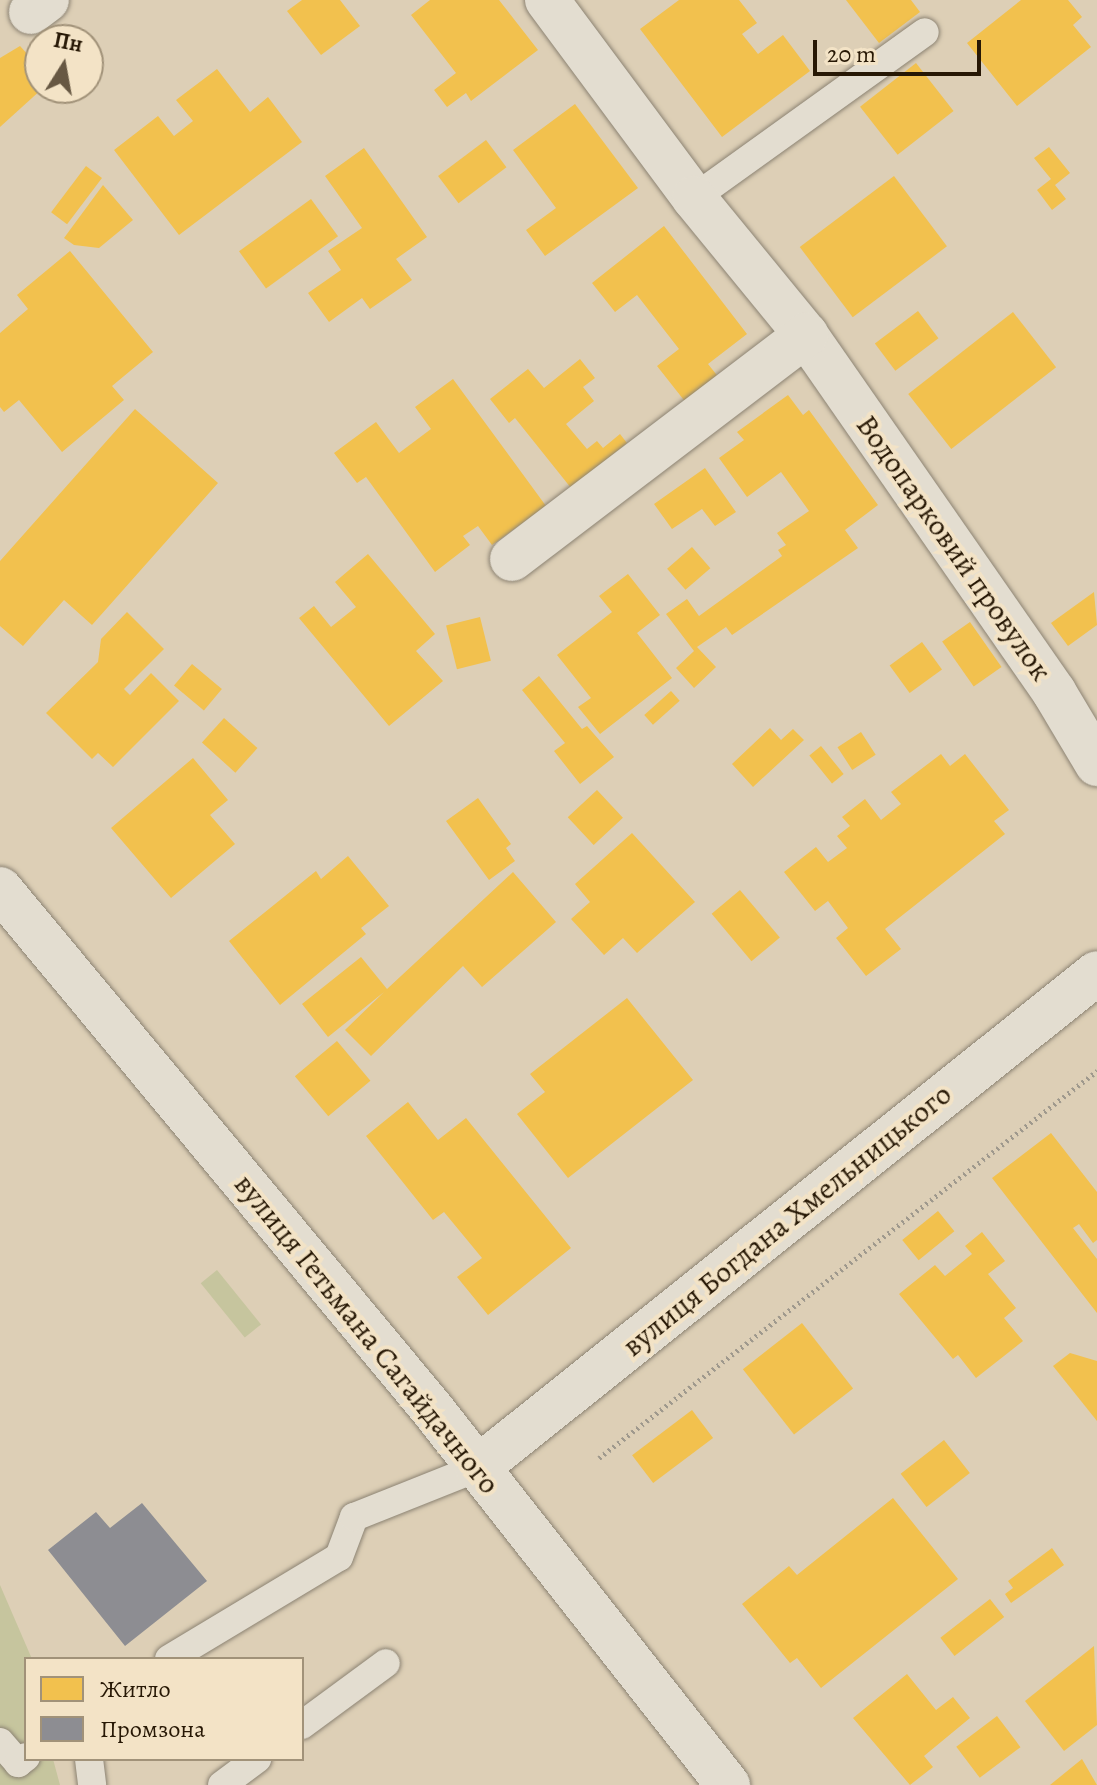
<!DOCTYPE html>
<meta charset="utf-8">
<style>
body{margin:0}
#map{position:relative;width:1097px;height:1785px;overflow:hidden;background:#ddcfb6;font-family:Alegreya,serif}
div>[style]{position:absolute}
.green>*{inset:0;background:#c6c59e;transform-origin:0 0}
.homes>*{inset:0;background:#f2c14e;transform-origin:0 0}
.industry>*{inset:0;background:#8d8d92}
.path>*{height:5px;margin-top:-2.5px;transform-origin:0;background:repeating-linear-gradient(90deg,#9f998d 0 2px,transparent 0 6px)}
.roads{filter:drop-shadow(0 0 2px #8c8373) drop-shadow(0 0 2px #8c8373)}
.lane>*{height:28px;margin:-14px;padding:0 14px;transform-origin:14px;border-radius:14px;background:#e3ddd0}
.street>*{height:44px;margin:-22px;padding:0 22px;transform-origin:22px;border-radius:22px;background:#e3ddd0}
span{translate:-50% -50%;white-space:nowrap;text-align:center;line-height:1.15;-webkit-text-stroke:8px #f3e3c6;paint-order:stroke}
.street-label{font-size:30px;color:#271805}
.legend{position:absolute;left:24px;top:1657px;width:280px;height:104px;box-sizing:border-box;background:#f3e3c6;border:2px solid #a19279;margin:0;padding:10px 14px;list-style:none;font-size:24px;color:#271805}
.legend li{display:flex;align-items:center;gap:16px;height:40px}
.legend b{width:40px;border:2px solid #a19279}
.north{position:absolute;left:24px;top:24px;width:80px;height:80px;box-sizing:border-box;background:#f3e3c6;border:2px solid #a19279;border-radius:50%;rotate:11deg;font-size:22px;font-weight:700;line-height:32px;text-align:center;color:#271805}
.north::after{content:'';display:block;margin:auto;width:28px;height:36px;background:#675843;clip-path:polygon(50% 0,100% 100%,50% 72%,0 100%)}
.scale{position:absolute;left:813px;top:40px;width:168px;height:36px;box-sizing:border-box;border:4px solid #271805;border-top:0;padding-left:10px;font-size:24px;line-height:28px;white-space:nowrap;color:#271805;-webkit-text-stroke:6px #f3e3c6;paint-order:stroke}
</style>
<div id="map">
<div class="green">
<div style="left:217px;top:1270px;width:70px;height:21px;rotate:51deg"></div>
<div style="clip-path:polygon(0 1585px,32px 1659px,26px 1659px,26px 1759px,53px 1759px,60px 1785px,0 1785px)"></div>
</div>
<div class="homes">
<div style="clip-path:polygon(302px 0,340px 0,360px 26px,321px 55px,287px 11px)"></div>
<div style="clip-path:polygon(430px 0,499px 0,538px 50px,471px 101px,466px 93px,447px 107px,434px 90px,456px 73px,411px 15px)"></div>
<div style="clip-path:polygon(679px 0,739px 0,757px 23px,742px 34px,758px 54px,783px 35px,810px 71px,722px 137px,640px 29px)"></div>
<div style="clip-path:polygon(846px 0,911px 0,920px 12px,879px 43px)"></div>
<div style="clip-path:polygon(1021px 0,1068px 0,1082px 17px,1073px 25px,1091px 47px,1017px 106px,967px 43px)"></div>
<div style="clip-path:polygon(20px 46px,40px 68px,43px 88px,0 127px,0 58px)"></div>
<div style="left:916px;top:63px;width:61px;height:71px;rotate:52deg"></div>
<div style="clip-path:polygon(217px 69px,250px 112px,268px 97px,302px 142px,179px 235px,114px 150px,158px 116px,174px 136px,193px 121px,176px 100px)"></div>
<div style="clip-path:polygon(575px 104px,638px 188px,545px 256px,526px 230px,556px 208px,513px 150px)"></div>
<div style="left:486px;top:140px;width:34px;height:60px;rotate:53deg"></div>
<div style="clip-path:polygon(1049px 147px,1070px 173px,1055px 185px,1066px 199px,1052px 210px,1037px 190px,1051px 179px,1034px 158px)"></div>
<div style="clip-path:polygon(364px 148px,427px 237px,396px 259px,412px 280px,370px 309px,362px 298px,329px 322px,308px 293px,341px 270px,328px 251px,362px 228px,325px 176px)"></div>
<div style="left:86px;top:166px;width:20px;height:58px;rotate:37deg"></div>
<div style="left:894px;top:176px;width:88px;height:118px;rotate:53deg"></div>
<div style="clip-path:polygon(103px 185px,133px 220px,99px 248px,74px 245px,64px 238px)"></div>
<div style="left:311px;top:199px;width:46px;height:89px;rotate:54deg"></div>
<div style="clip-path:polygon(664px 226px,747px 334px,708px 364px,720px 379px,687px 404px,657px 366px,679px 349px,637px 295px,615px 312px,592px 283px)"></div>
<div style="clip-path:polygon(70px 251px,153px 352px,112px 386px,124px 400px,62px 452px,19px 400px,4px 412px,0 407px,0 333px,28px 309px,17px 295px)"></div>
<div style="left:918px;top:311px;width:34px;height:54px;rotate:53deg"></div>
<div style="left:1013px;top:312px;width:70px;height:133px;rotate:52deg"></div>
<div style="clip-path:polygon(580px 359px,595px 378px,583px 387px,594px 401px,566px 424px,587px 449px,597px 441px,603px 448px,620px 434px,627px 443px,571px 488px,515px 418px,509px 423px,490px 399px,528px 369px,544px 388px)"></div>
<div style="clip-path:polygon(453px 379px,546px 506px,492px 545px,478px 526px,463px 536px,470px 545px,435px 572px,366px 477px,357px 483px,334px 453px,376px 422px,399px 453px,431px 429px,415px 407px)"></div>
<div style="clip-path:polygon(788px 395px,803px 415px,809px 410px,878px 505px,845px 530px,858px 548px,732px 635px,726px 627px,697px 647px,716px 667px,694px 688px,676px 668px,694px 651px,666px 614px,687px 599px,699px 616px,782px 556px,778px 550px,786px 545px,777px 533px,809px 511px,781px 472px,747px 497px,719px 458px,744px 440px,737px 432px)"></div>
<div style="clip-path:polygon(135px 409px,218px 483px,92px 625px,64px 600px,23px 646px,0 626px,0 561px)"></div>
<div style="clip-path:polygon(705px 468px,736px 512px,715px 526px,702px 509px,672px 529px,654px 504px)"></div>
<div style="left:692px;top:547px;width:28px;height:33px;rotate:49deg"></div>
<div style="clip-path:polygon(368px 554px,435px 634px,416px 651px,443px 681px,389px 726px,299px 618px,314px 606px,331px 627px,356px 607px,335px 582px)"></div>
<div style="clip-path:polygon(628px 574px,660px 615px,637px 633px,672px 678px,600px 734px,578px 707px,591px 698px,557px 655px,612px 612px,599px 596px)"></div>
<div style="clip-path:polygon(1094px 592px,1097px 625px,1068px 646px,1051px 623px)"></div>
<div style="clip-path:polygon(127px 612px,164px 649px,124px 689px,130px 695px,151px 673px,179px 701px,113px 767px,98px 753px,92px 759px,46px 713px,98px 662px,101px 639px)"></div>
<div style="left:480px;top:617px;width:45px;height:35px;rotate:76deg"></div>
<div style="left:970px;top:622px;width:55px;height:34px;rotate:55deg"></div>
<div style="left:922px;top:642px;width:34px;height:40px;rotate:54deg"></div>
<div style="left:192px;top:664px;width:39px;height:28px;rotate:40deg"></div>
<div style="clip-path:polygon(539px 676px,582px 729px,587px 726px,614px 757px,580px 784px,554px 751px,565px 743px,522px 690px)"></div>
<div style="left:671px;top:691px;width:13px;height:36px;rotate:48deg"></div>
<div style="left:224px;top:718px;width:45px;height:33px;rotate:42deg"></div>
<div style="clip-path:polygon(770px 728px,781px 740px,793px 729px,804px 740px,753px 787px,732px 764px)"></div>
<div style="left:861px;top:732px;width:27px;height:28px;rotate:57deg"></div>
<div style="left:821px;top:746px;width:36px;height:15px;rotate:51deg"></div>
<div style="clip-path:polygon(941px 754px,950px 766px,965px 754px,1009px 810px,994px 821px,1005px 834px,885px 929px,901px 949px,866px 976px,836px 938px,848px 928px,828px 901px,815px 911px,784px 872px,816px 847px,828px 862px,847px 848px,837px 836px,850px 826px,842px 817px,865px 799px,881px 820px,901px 804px,891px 792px)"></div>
<div style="clip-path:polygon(193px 758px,228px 800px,210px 815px,235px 844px,171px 898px,111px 828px)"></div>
<div style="left:597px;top:790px;width:38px;height:40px;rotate:47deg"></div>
<div style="clip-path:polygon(478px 798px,511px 844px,506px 848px,515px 861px,489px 880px,446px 821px)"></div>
<div style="clip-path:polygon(632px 833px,695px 902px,637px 953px,623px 938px,604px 955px,571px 919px,590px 902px,575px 884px)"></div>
<div style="clip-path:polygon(348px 856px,389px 906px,361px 928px,366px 934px,280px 1005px,229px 941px,316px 871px,321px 879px)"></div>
<div style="clip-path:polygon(513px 872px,556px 922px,482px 987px,463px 966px,371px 1056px,345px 1030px,384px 992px,328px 1037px,302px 1004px,361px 957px,387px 989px)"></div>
<div style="left:740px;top:890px;width:62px;height:37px;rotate:50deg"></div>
<div style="clip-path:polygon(627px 998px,693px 1080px,568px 1178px,517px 1114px,545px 1092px,530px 1074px)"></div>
<div style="left:337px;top:1041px;width:52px;height:55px;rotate:50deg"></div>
<div style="clip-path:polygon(408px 1102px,438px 1140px,466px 1118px,571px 1248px,488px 1315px,457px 1277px,482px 1258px,444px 1212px,433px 1220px,366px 1136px)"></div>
<div style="clip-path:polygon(1051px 1133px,1097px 1192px,1097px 1240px,1093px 1243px,1079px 1224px,1073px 1228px,1097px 1259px,1097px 1313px,992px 1178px)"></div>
<div style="left:938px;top:1211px;width:26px;height:46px;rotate:51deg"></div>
<div style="clip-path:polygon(982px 1232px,1005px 1261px,988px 1274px,1016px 1308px,1004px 1318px,1023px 1341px,976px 1378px,958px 1355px,953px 1359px,899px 1294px,935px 1265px,945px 1276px,972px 1254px,965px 1246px)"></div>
<div style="left:802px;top:1323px;width:83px;height:75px;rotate:52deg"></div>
<div style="clip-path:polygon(1070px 1353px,1097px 1361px,1097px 1421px,1053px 1366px)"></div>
<div style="left:692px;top:1410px;width:35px;height:75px;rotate:53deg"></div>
<div style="left:944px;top:1440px;width:42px;height:55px;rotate:52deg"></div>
<div style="clip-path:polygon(893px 1498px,958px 1579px,821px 1688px,797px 1658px,790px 1663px,742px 1604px,789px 1566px,797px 1575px)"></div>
<div style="clip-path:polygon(1052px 1548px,1064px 1565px,1011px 1603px,1005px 1594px,1013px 1588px,1008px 1581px)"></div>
<div style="left:990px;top:1599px;width:23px;height:63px;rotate:52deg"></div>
<div style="clip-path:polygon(1094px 1646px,1097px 1725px,1064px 1751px,1025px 1701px)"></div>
<div style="clip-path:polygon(907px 1674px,936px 1710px,953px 1697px,970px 1718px,924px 1756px,933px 1767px,910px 1785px,853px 1718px)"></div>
<div style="left:997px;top:1716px;width:39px;height:51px;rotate:53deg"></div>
<div style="clip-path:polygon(1082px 1759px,1097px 1785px,1050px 1785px)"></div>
</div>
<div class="industry">
<div style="clip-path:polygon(142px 1503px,207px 1581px,125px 1646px,48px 1550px,96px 1512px,110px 1528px)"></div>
</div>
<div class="path">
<div style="left:599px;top:1458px;width:631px;rotate:-37.85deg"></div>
</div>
<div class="roads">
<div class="lane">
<div style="left:694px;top:198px;width:284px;rotate:-35.7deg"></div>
<div style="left:169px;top:1659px;width:198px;rotate:-31deg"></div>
<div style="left:339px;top:1557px;width:43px;rotate:-69.4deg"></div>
<div style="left:354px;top:1517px;width:132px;rotate:-21.7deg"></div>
<div style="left:302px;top:1725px;width:104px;rotate:-36.4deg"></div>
<div style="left:0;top:1742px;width:28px;rotate:49deg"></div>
<div style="left:18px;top:1763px;width:10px;rotate:-37deg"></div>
<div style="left:89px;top:1759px;width:26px;rotate:83deg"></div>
<div style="left:222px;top:1785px;width:44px;rotate:-36.6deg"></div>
</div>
<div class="street">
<div style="left:547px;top:0;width:247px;rotate:53.4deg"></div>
<div style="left:694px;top:198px;width:177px;rotate:50.7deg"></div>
<div style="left:806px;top:335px;width:435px;rotate:55.2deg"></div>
<div style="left:1054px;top:692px;width:84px;rotate:59.2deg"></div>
<div style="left:31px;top:12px;width:20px;rotate:-37deg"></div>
<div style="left:512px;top:559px;width:370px;rotate:-37.3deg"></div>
<div style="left:0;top:889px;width:676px;rotate:50.28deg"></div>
<div style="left:432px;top:1409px;width:479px;rotate:51.8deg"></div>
<div style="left:477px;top:1468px;width:793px;rotate:-38.6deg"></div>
</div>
</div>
<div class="street-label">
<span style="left:954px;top:548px;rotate:55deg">Водопарковий провулок</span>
<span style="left:787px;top:1220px;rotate:-39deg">вулиця Богдана Хмельницького</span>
<span style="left:367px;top:1334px;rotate:51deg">вулиця Гетьмана Сагайдачного</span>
</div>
<ul class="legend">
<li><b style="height:22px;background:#f2c14e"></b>Житло</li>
<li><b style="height:22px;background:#8d8d92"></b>Промзона</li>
</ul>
<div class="north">Пн</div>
<div class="scale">20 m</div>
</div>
